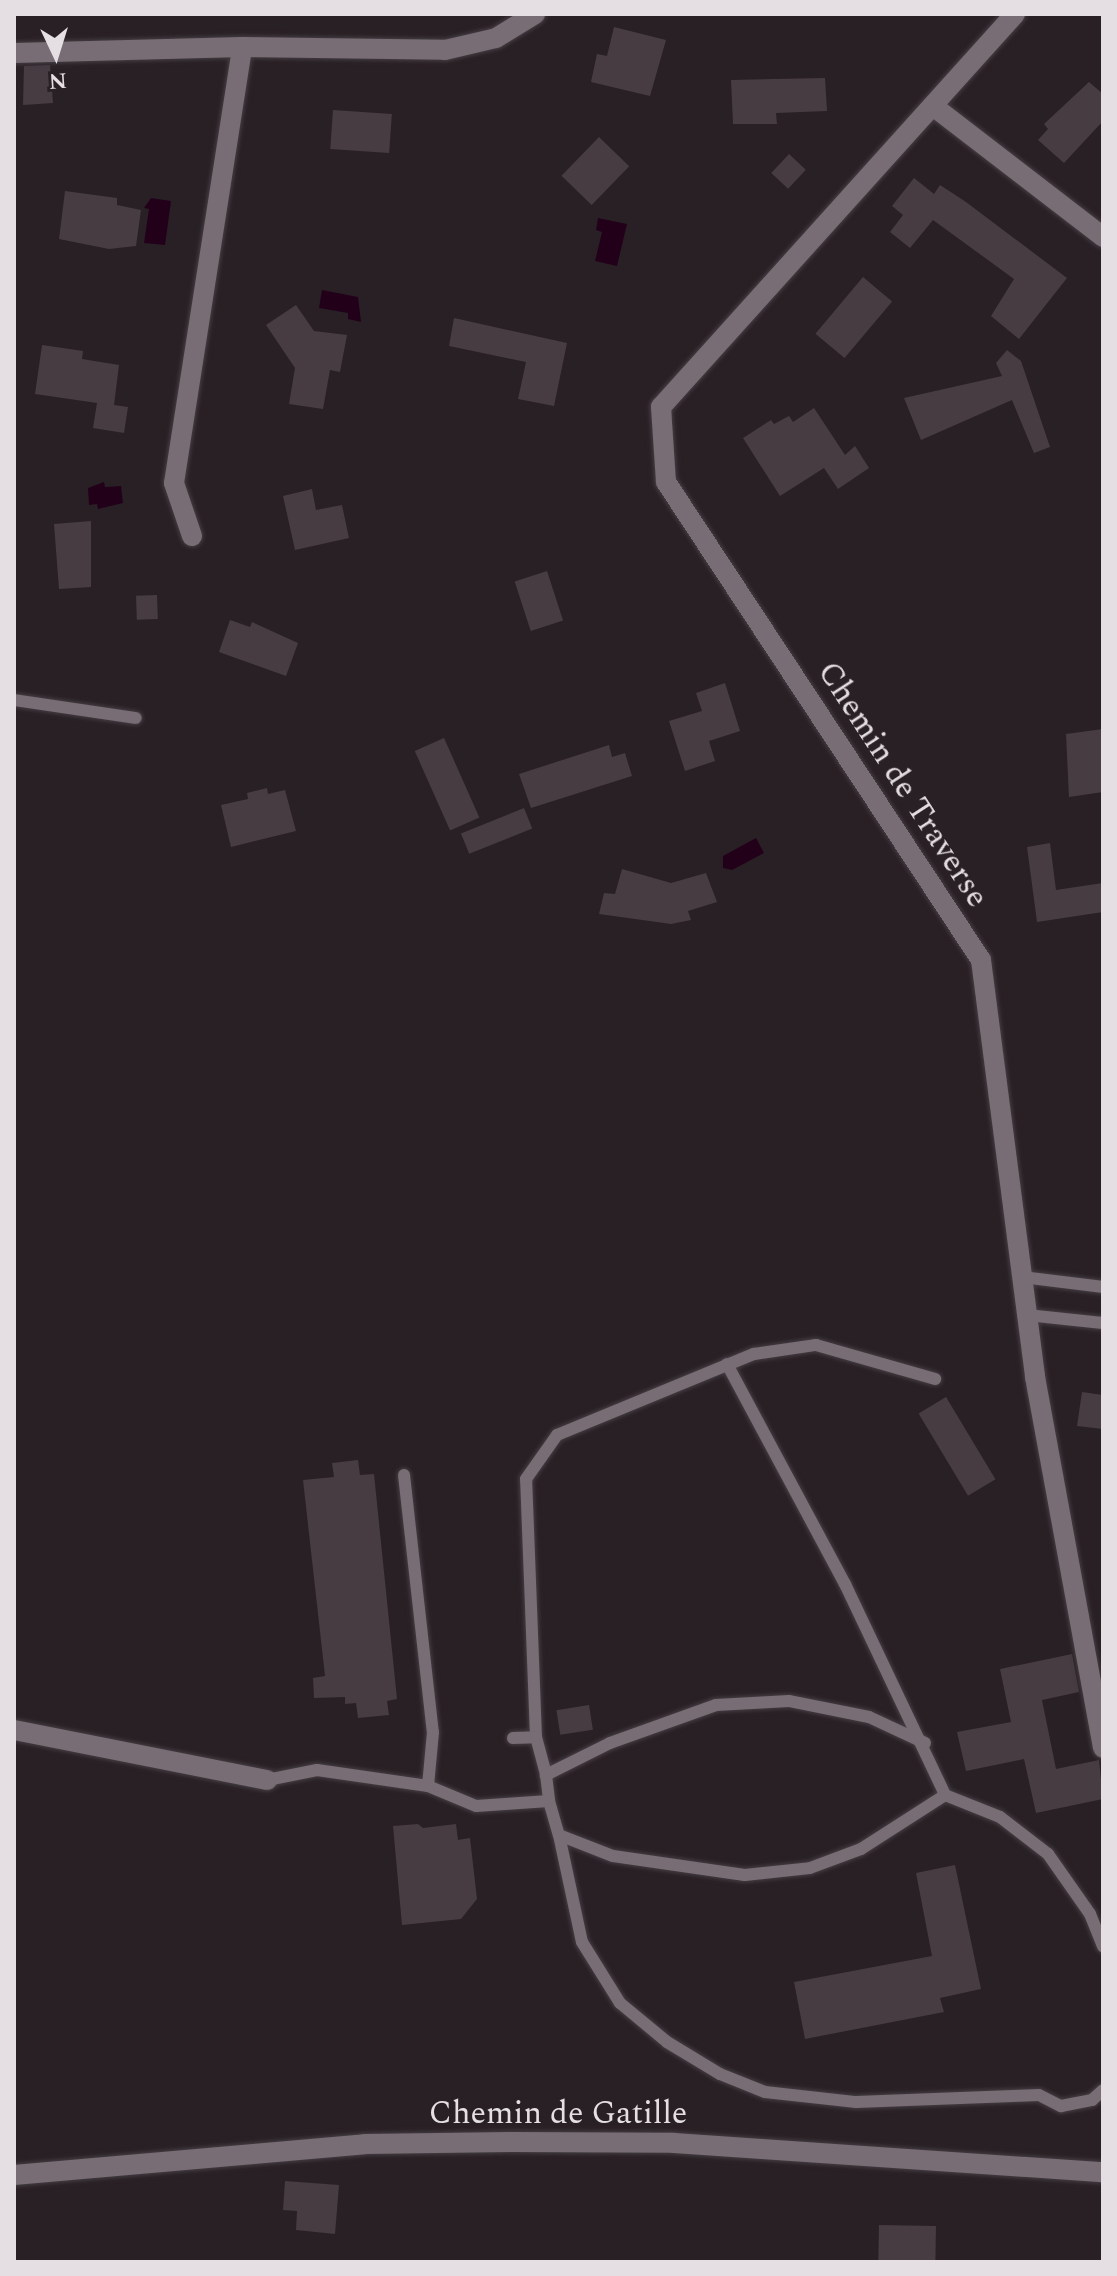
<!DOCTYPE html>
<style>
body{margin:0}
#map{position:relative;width:1117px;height:2276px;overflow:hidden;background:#292025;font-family:Spectral,serif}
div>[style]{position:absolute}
.water>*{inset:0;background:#23001a}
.building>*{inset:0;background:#463c42;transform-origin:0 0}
.roads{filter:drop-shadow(0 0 2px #443d42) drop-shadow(0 0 2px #443d42)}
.service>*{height:12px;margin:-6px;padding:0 6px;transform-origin:6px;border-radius:6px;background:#786d74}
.minor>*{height:20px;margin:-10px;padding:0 10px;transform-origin:10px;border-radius:10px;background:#786d74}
.tertiary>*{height:20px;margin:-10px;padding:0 10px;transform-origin:10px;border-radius:10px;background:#786d74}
span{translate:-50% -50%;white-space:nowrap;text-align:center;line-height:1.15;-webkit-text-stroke:6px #292025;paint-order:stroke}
.street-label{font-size:32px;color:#e5dfe3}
.frame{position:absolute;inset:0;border:16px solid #e5dfe3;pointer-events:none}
.north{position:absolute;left:16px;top:16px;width:80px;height:80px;-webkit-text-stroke:6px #292025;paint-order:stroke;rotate:176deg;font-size:22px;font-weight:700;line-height:32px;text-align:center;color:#e5dfe3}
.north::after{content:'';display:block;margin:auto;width:28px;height:36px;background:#e5dfe3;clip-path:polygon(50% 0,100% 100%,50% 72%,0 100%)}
</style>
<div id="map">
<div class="water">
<div style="clip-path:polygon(151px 198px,171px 201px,165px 245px,144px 243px,149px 209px,144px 208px)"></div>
<div style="clip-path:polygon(598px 218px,627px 224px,617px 266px,595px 261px,602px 232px,596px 230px)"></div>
<div style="clip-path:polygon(322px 290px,358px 297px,361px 322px,348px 319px,348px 313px,319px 308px)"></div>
<div style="clip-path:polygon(104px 482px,105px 487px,121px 486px,123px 503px,98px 509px,97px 504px,89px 505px,88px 488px)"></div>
<div style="clip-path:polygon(756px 838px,764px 853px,732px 870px,723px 868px,723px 856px)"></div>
</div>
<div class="building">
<div style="clip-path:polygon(614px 27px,666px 40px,650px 96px,591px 82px,597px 54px,607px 56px)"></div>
<div style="clip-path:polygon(50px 65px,53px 103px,23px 105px,24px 66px)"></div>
<div style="clip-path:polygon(825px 78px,827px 111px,776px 113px,777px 124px,733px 124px,731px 80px)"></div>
<div style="clip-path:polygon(1089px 82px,1103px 94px,1103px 121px,1064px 163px,1038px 140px,1048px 129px,1044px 124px)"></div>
<div style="left:333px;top:110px;width:59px;height:39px;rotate:4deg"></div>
<div style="left:599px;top:137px;width:42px;height:54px;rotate:44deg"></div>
<div style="left:789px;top:154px;width:23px;height:26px;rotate:43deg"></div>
<div style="clip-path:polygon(914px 178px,934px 194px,940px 185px,966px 202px,1067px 278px,1019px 339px,991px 316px,1014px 279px,933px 220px,910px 248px,890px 232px,903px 215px,892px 206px)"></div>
<div style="clip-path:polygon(65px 191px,117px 198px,117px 205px,141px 210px,136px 246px,109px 249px,59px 239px)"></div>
<div style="left:863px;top:277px;width:38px;height:74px;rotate:40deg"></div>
<div style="clip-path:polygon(296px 305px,314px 331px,347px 335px,340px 372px,330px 370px,323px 409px,289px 404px,295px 368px,266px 325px)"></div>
<div style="clip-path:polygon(454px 318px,567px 343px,554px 406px,518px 399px,526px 362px,449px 346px)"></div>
<div style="clip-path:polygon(42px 345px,83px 351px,82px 359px,119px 365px,114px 405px,128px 407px,124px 433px,93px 428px,97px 403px,35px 394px)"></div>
<div style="clip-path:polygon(1007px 350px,1021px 361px,1050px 447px,1034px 453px,1012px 400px,921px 440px,904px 398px,1002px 376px,996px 363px)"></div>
<div style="clip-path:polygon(814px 408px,845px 455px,855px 446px,869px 468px,838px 489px,824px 468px,780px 496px,743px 438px,771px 420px,774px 424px,789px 416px,793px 422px)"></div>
<div style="clip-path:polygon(312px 489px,316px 510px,342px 505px,349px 538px,295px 550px,283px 496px)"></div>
<div style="clip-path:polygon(91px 521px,91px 587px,59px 589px,54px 524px)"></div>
<div style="left:547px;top:571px;width:52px;height:34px;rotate:72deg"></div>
<div style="left:157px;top:595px;width:24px;height:21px;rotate:88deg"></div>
<div style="clip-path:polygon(230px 620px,250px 627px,252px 622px,298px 643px,286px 676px,219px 652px)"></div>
<div style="clip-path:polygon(725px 683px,740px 731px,709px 741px,715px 761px,685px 771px,669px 721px,702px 711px,696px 693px)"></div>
<div style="clip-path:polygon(1103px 729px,1103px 792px,1069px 797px,1066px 734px)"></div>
<div style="left:444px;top:738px;width:87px;height:32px;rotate:66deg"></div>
<div style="clip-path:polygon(609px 745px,612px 757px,625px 753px,632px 776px,531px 808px,519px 774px)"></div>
<div style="clip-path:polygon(267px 788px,268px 794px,285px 790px,296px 831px,231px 847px,221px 805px,248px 799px,247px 793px)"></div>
<div style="left:524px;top:808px;width:22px;height:68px;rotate:68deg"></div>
<div style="clip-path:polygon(1050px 843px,1056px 890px,1103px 883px,1103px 912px,1037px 922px,1027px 847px)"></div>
<div style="clip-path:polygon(622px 869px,671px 883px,706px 873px,717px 902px,688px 911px,691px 920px,671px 924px,599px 914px,604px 893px,615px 894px)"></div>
<div style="clip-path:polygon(1082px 1392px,1103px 1395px,1103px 1429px,1077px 1426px)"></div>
<div style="left:946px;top:1397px;width:96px;height:32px;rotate:59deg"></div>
<div style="clip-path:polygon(358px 1460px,360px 1475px,374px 1474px,397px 1699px,387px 1701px,389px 1715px,358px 1718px,356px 1703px,345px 1704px,345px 1697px,314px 1698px,313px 1678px,325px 1676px,303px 1480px,334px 1477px,332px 1463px)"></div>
<div style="clip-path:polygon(1072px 1654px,1079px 1692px,1042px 1700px,1056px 1769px,1099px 1760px,1103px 1799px,1036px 1813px,1024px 1759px,966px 1771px,957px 1732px,1011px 1722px,1000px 1669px)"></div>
<div style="left:589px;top:1705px;width:25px;height:33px;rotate:81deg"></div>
<div style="clip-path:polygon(418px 1824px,423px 1828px,456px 1824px,458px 1840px,470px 1838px,477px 1899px,461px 1919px,402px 1925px,393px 1826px)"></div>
<div style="clip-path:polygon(955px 1865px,981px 1989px,940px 1998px,944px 2012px,805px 2039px,794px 1982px,932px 1956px,916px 1873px)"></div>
<div style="clip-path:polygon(285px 2181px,339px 2185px,335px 2234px,296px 2230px,297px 2211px,283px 2210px)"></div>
<div style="left:879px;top:2225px;width:57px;height:37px;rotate:1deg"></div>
</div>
<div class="roads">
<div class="service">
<div style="left:14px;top:700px;width:123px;rotate:8.4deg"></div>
<div style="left:1022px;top:1277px;width:82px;rotate:7deg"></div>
<div style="left:1027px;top:1315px;width:76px;rotate:6deg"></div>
<div style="left:727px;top:1364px;width:250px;rotate:61.8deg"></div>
<div style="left:845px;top:1584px;width:233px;rotate:64.6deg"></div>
<div style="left:945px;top:1795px;width:59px;rotate:21.8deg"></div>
<div style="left:1000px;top:1817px;width:61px;rotate:37.6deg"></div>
<div style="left:1048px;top:1854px;width:73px;rotate:55deg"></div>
<div style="left:1090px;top:1914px;width:35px;rotate:68deg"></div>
<div style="left:404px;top:1475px;width:259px;rotate:83.6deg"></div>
<div style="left:433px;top:1732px;width:54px;rotate:95.3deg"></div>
<div style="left:536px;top:1737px;width:258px;rotate:-92.2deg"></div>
<div style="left:526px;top:1479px;width:54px;rotate:-54.8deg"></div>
<div style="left:557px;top:1435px;width:213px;rotate:-22.4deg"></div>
<div style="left:754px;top:1354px;width:63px;rotate:-8.3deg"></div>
<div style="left:816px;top:1345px;width:124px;rotate:15.9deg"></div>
<div style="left:513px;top:1738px;width:23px;rotate:-2deg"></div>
<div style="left:536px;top:1737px;width:39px;rotate:75deg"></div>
<div style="left:925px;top:1743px;width:62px;rotate:-155.1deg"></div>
<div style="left:869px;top:1717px;width:82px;rotate:-168.7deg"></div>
<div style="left:789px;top:1701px;width:73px;rotate:176.9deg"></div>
<div style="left:716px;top:1705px;width:113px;rotate:160.3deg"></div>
<div style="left:610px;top:1743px;width:72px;rotate:153.4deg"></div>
<div style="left:546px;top:1775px;width:26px;rotate:83deg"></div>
<div style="left:549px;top:1801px;width:35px;rotate:74deg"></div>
<div style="left:559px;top:1835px;width:58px;rotate:21.3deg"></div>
<div style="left:613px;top:1856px;width:133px;rotate:8.2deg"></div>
<div style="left:745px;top:1875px;width:65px;rotate:-6.1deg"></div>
<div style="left:810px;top:1868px;width:54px;rotate:-20.4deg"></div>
<div style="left:861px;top:1849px;width:100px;rotate:-32.7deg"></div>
<div style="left:267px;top:1780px;width:51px;rotate:-11.3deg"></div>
<div style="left:317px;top:1770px;width:112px;rotate:8.2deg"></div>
<div style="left:428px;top:1786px;width:52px;rotate:22.6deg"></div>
<div style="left:476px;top:1806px;width:73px;rotate:-3.9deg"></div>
<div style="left:559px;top:1835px;width:109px;rotate:77.9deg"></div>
<div style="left:582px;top:1942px;width:72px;rotate:58.1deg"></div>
<div style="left:620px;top:2003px;width:61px;rotate:39.7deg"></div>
<div style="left:667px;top:2042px;width:62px;rotate:31.1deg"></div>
<div style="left:720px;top:2074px;width:48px;rotate:21.8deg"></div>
<div style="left:765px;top:2092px;width:92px;rotate:6.3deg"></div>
<div style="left:856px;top:2102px;width:183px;rotate:-2.2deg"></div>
<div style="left:1039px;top:2095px;width:25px;rotate:27deg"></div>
<div style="left:1061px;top:2106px;width:32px;rotate:-11deg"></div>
<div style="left:1092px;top:2100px;width:15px;rotate:-42deg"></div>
</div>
<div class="minor">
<div style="left:14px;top:53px;width:228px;rotate:-1.5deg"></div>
<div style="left:242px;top:47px;width:203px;rotate:0.8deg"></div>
<div style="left:445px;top:50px;width:52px;rotate:-13.2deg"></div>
<div style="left:496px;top:38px;width:46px;rotate:-31.6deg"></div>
<div style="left:933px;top:106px;width:215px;rotate:37.6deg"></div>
<div style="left:192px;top:536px;width:56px;rotate:-108.8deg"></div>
<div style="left:174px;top:483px;width:441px;rotate:-81.1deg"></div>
<div style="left:14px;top:1730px;width:258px;rotate:11.2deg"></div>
<div style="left:14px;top:2175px;width:352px;rotate:-5deg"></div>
<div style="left:365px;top:2144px;width:145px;rotate:-0.8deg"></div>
<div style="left:510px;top:2142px;width:164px;rotate:0.3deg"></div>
<div style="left:674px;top:2143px;width:430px;rotate:3.9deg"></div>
</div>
<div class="tertiary">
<div style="left:1015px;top:14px;width:529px;rotate:132.01deg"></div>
<div style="left:661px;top:407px;width:75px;rotate:86.2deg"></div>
<div style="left:666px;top:482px;width:572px;rotate:56.62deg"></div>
<div style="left:981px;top:960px;width:420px;rotate:82.6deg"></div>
<div style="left:1035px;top:1377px;width:377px;rotate:79.6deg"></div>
</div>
</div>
<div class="street-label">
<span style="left:902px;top:785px;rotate:57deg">Chemin de Traverse</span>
<span style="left:558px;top:2114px">Chemin de Gatille</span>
</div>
<div class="frame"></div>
<div class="north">N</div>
</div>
